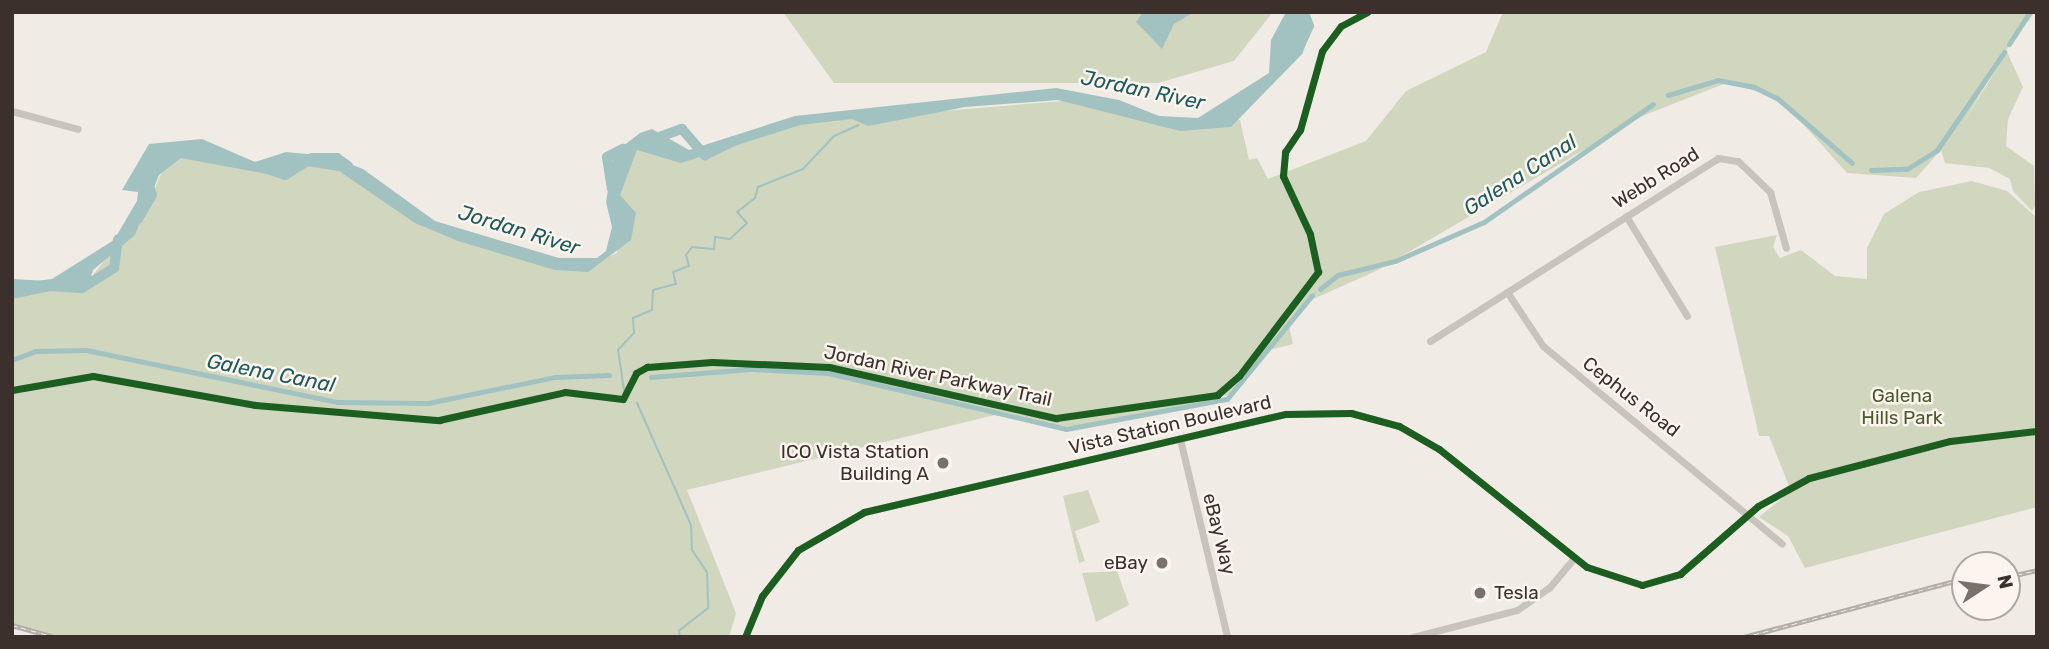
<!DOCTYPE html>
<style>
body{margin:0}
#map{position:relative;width:2049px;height:649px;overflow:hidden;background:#f0ebe5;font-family:Rubik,sans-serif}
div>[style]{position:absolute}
.green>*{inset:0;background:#d1d6bf}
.water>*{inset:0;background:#a1c2c1}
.stream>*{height:2px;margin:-1px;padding:0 1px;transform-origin:1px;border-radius:1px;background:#a1c2c1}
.canal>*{height:5px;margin:-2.5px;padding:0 2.5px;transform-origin:2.5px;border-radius:2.5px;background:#a1c2c1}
.river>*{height:10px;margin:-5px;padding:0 5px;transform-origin:5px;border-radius:5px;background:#a1c2c1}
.minor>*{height:7px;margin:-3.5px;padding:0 3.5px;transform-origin:3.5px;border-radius:3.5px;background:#c9c3be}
.rail>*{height:4.5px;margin-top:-2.25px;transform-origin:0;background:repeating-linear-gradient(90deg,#fbf5ee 0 5px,#b1aca8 0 10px);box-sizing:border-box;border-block:2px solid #b1aca8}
.cycleway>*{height:7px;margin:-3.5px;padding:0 3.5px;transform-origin:3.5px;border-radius:3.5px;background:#1b5e20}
.dots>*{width:19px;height:19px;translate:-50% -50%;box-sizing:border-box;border:4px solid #fbf5ee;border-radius:50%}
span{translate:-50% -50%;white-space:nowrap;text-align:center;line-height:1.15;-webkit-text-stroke:5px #fbf5ee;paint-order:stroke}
.street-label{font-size:19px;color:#3b302b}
.park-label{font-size:19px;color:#4a5a2e}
.poi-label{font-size:19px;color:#3b302b}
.right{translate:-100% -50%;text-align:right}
.left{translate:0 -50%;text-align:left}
.water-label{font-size:21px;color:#1f5a5e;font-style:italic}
.frame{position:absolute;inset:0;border:14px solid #3b302b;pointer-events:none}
.north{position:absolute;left:1951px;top:551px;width:70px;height:70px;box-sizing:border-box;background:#fbf5ee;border:2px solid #aea6a0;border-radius:50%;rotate:77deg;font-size:19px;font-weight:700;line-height:28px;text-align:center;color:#3b302b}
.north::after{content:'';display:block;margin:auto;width:24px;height:32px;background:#7a716c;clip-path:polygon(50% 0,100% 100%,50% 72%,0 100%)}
</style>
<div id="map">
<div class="green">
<div style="clip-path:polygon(783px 12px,1273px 12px,1234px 61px,1158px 83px,834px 83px)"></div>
<div style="clip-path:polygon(1503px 12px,2035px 12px,2007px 49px,1959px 130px,2007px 52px,2023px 87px,2008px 119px,2006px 146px,2034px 166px,2035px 206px,2032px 211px,2013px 191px,2010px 179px,1989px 168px,1945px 163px,1941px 150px,1916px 178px,1847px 173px,1779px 97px,1726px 83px,1640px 117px,1376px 271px,1311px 300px,1289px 326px,1293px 344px,1269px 350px,1232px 394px,1078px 428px,995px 415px,687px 490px,736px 613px,729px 637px,62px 637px,12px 623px,12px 295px,92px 276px,146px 209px,170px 153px,228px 162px,310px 161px,352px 172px,422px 224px,578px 270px,617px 253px,615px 190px,631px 151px,647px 144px,705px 156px,796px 123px,1087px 99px,1195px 128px,1240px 120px,1249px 160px,1257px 158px,1268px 179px,1366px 141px,1406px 91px,1486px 52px)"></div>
<div style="clip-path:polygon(1972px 181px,2007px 191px,2037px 218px,2037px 507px,1805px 568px,1788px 536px,1759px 517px,1791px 491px,1769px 436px,1759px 436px,1715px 247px,1777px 235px,1773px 247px,1780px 258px,1801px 250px,1835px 276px,1867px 279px,1867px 248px,1884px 214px,1919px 192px)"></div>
<div style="clip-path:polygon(1088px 490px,1100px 522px,1075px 531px,1085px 561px,1079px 563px,1063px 496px)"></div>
<div style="clip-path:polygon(1117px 571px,1129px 605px,1096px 622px,1082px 573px)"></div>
</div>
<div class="water">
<div style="clip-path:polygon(1143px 12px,1194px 12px,1174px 24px,1162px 49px,1136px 22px)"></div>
<div style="clip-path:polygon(1286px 12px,1303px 12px,1307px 21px,1303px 53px,1231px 127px,1180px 131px,1058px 100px,965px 107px,868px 126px,852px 119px,800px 125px,681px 163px,637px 150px,620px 195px,636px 213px,631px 240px,588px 272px,555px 270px,458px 241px,415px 223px,339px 171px,300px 165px,267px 174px,181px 158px,159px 175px,135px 235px,93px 270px,89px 283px,12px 299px,12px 284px,52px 279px,114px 240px,137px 201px,138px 192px,122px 190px,149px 144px,202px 139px,255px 162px,286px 152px,329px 156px,363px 169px,435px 221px,559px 258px,597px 258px,606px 251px,612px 227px,606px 202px,614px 153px,640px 133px,652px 129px,689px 150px,795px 116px,1056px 88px,1119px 100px,1159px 116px,1198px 118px,1269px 73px,1271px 40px)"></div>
</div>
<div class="stream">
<div style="left:624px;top:390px;width:40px;rotate:-98.5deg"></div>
<div style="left:618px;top:350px;width:23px;rotate:-47deg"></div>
<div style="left:634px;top:333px;width:15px;rotate:-94deg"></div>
<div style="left:633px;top:318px;width:21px;rotate:-23deg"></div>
<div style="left:652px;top:310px;width:20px;rotate:-87deg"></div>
<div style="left:653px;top:290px;width:24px;rotate:-15deg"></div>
<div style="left:676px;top:284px;width:12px;rotate:-104deg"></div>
<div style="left:673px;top:272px;width:17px;rotate:-21deg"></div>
<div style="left:689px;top:266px;width:11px;rotate:-105deg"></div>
<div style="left:686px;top:255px;width:10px;rotate:-53deg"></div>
<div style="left:692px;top:247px;width:22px;rotate:5deg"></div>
<div style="left:714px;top:249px;width:12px;rotate:-85deg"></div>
<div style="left:715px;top:237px;width:15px;rotate:8deg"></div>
<div style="left:730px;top:239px;width:23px;rotate:-43deg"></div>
<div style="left:747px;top:223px;width:15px;rotate:-132deg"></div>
<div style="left:737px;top:212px;width:23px;rotate:-38deg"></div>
<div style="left:755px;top:198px;width:11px;rotate:-75deg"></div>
<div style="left:758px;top:187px;width:48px;rotate:-21.8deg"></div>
<div style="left:803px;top:169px;width:45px;rotate:-46.8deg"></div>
<div style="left:834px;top:136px;width:27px;rotate:-24deg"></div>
<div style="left:637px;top:403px;width:133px;rotate:66.1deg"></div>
<div style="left:691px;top:525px;width:25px;rotate:88deg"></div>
<div style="left:692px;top:550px;width:27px;rotate:56deg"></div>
<div style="left:707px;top:572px;width:36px;rotate:88deg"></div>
<div style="left:708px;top:608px;width:37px;rotate:142deg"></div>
<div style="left:679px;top:631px;width:6px;rotate:81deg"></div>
</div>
<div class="canal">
<div style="left:2009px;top:44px;width:38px;rotate:-57deg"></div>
<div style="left:1668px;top:95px;width:52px;rotate:-16.7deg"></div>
<div style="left:1718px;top:80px;width:37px;rotate:11deg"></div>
<div style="left:1754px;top:87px;width:25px;rotate:26deg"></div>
<div style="left:1777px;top:98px;width:99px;rotate:40.9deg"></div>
<div style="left:1871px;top:170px;width:36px;rotate:-2deg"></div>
<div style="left:1907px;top:169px;width:36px;rotate:-32deg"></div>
<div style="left:1937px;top:150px;width:119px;rotate:-55.6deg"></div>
<div style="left:1320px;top:289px;width:23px;rotate:-38deg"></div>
<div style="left:1338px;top:275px;width:59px;rotate:-13.8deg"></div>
<div style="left:1395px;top:261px;width:97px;rotate:-23.7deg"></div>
<div style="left:1484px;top:222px;width:206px;rotate:-34.9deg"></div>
<div style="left:12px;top:360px;width:25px;rotate:-21deg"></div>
<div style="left:35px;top:351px;width:51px;rotate:-1.1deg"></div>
<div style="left:86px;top:350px;width:256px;rotate:11.7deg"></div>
<div style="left:337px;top:402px;width:91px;rotate:0.6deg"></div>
<div style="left:428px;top:403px;width:130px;rotate:-11.6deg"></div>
<div style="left:555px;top:377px;width:54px;rotate:-2.1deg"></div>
<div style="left:651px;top:377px;width:100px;rotate:-4.6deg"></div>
<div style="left:751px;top:369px;width:77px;rotate:3deg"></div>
<div style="left:828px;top:373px;width:244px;rotate:13.2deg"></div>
<div style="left:1066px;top:429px;width:164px;rotate:-10.6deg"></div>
<div style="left:1227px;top:399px;width:134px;rotate:-50.7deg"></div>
</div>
<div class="river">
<div style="left:1299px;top:48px;width:24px;rotate:-66deg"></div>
<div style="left:1309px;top:26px;width:15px;rotate:-110deg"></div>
<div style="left:651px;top:140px;width:33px;rotate:-20deg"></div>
<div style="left:682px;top:129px;width:35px;rotate:49deg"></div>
<div style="left:705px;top:155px;width:32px;rotate:-26deg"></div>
<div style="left:264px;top:168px;width:22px;rotate:18deg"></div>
<div style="left:285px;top:175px;width:32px;rotate:-32deg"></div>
<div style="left:312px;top:158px;width:25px"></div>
<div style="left:337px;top:158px;width:14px;rotate:36deg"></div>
<div style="left:612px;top:189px;width:32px;rotate:-99deg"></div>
<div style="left:607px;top:157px;width:18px;rotate:-27deg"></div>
<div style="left:138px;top:219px;width:28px;rotate:-60deg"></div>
<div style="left:152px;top:195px;width:16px;rotate:-108deg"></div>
<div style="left:12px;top:284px;width:70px;rotate:3.3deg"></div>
<div style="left:82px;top:288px;width:38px;rotate:-32deg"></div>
<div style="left:114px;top:268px;width:29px;rotate:-82deg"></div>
</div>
<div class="minor">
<div style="left:12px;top:111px;width:68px;rotate:15.3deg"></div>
<div style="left:1626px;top:216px;width:117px;rotate:58.6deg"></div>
<div style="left:1507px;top:292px;width:65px;rotate:56.3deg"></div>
<div style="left:1543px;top:346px;width:310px;rotate:39.6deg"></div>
<div style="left:1430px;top:341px;width:341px;rotate:-32.4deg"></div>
<div style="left:1718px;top:158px;width:20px;rotate:9deg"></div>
<div style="left:1738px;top:161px;width:45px;rotate:44.1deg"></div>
<div style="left:1770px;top:192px;width:58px;rotate:74.1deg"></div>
<div style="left:1180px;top:439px;width:204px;rotate:76.6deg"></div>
<div style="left:745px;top:637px;width:44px;rotate:-67.5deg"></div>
<div style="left:762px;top:596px;width:58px;rotate:-52deg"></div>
<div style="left:798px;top:550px;width:76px;rotate:-29.9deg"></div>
<div style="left:864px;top:512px;width:433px;rotate:-13.1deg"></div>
<div style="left:1286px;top:414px;width:65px;rotate:-0.9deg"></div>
<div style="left:1351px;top:413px;width:50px;rotate:15.2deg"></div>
<div style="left:1399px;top:426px;width:46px;rotate:29.9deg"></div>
<div style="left:1439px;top:449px;width:189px;rotate:38.6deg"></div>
<div style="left:1587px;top:567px;width:58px;rotate:18.1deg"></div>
<div style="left:1642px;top:585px;width:40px;rotate:-16deg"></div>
<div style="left:1680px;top:574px;width:103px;rotate:-41.1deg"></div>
<div style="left:1758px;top:506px;width:58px;rotate:-28.8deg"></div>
<div style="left:1809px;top:478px;width:146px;rotate:-14.7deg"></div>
<div style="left:1950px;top:441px;width:88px;rotate:-6.6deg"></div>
<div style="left:1413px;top:637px;width:107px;rotate:-14.6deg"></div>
<div style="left:1517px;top:610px;width:39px;rotate:-35deg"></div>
<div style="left:1549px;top:588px;width:39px;rotate:-50deg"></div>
</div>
<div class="rail">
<div style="left:2007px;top:577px;width:31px;rotate:-13deg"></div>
<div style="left:12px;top:625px;width:45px;rotate:15.6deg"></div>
<div style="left:1744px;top:637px;width:229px;rotate:-14.9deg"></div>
</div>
<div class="cycleway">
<div style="left:12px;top:390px;width:82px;rotate:-9.8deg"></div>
<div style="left:93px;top:376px;width:165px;rotate:10.1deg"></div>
<div style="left:255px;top:405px;width:185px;rotate:4.7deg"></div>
<div style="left:439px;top:420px;width:129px;rotate:-12.5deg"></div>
<div style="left:565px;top:392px;width:58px;rotate:6.9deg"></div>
<div style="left:623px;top:399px;width:29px;rotate:-63deg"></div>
<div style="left:636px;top:373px;width:13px;rotate:-29deg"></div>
<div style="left:647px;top:367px;width:65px;rotate:-4.4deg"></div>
<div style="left:712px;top:362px;width:117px;rotate:2.4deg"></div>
<div style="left:829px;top:367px;width:233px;rotate:12.7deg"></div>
<div style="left:1056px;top:418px;width:163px;rotate:-8.1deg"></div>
<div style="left:1217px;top:395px;width:29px;rotate:-41deg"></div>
<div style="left:1239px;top:376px;width:131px;rotate:-52.8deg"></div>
<div style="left:1318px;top:272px;width:39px;rotate:-102deg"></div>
<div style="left:1310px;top:234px;width:64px;rotate:-115deg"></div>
<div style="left:1283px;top:176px;width:24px;rotate:-85deg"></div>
<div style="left:1285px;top:152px;width:27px;rotate:-56deg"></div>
<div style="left:1300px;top:130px;width:82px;rotate:-74.4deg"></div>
<div style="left:1322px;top:51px;width:31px;rotate:-53deg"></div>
<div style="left:1341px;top:26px;width:30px;rotate:-28deg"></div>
<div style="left:745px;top:637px;width:44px;rotate:-67.5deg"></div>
<div style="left:762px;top:596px;width:58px;rotate:-52deg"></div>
<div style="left:798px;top:550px;width:76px;rotate:-29.9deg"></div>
<div style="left:864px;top:512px;width:433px;rotate:-13.1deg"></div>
<div style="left:1286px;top:414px;width:65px;rotate:-0.9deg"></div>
<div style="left:1351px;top:413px;width:50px;rotate:15.2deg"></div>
<div style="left:1399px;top:426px;width:46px;rotate:29.9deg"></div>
<div style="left:1439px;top:449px;width:189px;rotate:38.6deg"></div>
<div style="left:1587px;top:567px;width:58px;rotate:18.1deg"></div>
<div style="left:1642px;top:585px;width:40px;rotate:-16deg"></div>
<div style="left:1680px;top:574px;width:103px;rotate:-41.1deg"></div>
<div style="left:1758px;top:506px;width:58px;rotate:-28.8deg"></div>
<div style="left:1809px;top:478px;width:146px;rotate:-14.7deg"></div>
<div style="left:1950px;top:441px;width:88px;rotate:-6.6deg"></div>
</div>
<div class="dots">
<div style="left:943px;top:463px;background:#7a716c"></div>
<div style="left:1162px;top:563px;background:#7a716c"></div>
<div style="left:1480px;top:593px;background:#7a716c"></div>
</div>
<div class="street-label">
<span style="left:1656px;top:178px;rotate:-32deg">Webb Road</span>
<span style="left:938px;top:376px;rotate:12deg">Jordan River Parkway Trail</span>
<span style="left:1631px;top:397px;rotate:38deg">Cephus Road</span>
<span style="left:1170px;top:425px;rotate:-13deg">Vista Station Boulevard</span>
<span style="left:1219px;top:534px;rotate:76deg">eBay Way</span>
</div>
<div class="park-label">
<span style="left:1902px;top:407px">Galena<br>Hills Park</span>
</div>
<div class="poi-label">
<span class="right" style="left:929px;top:463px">ICO Vista Station<br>Building A</span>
<span class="right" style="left:1148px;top:563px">eBay</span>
<span class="left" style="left:1494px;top:593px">Tesla</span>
</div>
<div class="water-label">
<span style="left:1143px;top:90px;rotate:12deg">Jordan River</span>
<span style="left:1520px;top:175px;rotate:-33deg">Galena Canal</span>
<span style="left:519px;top:230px;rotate:17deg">Jordan River</span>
<span style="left:271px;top:373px;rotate:11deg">Galena Canal</span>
</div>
<div class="frame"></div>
<div class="north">N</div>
</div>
